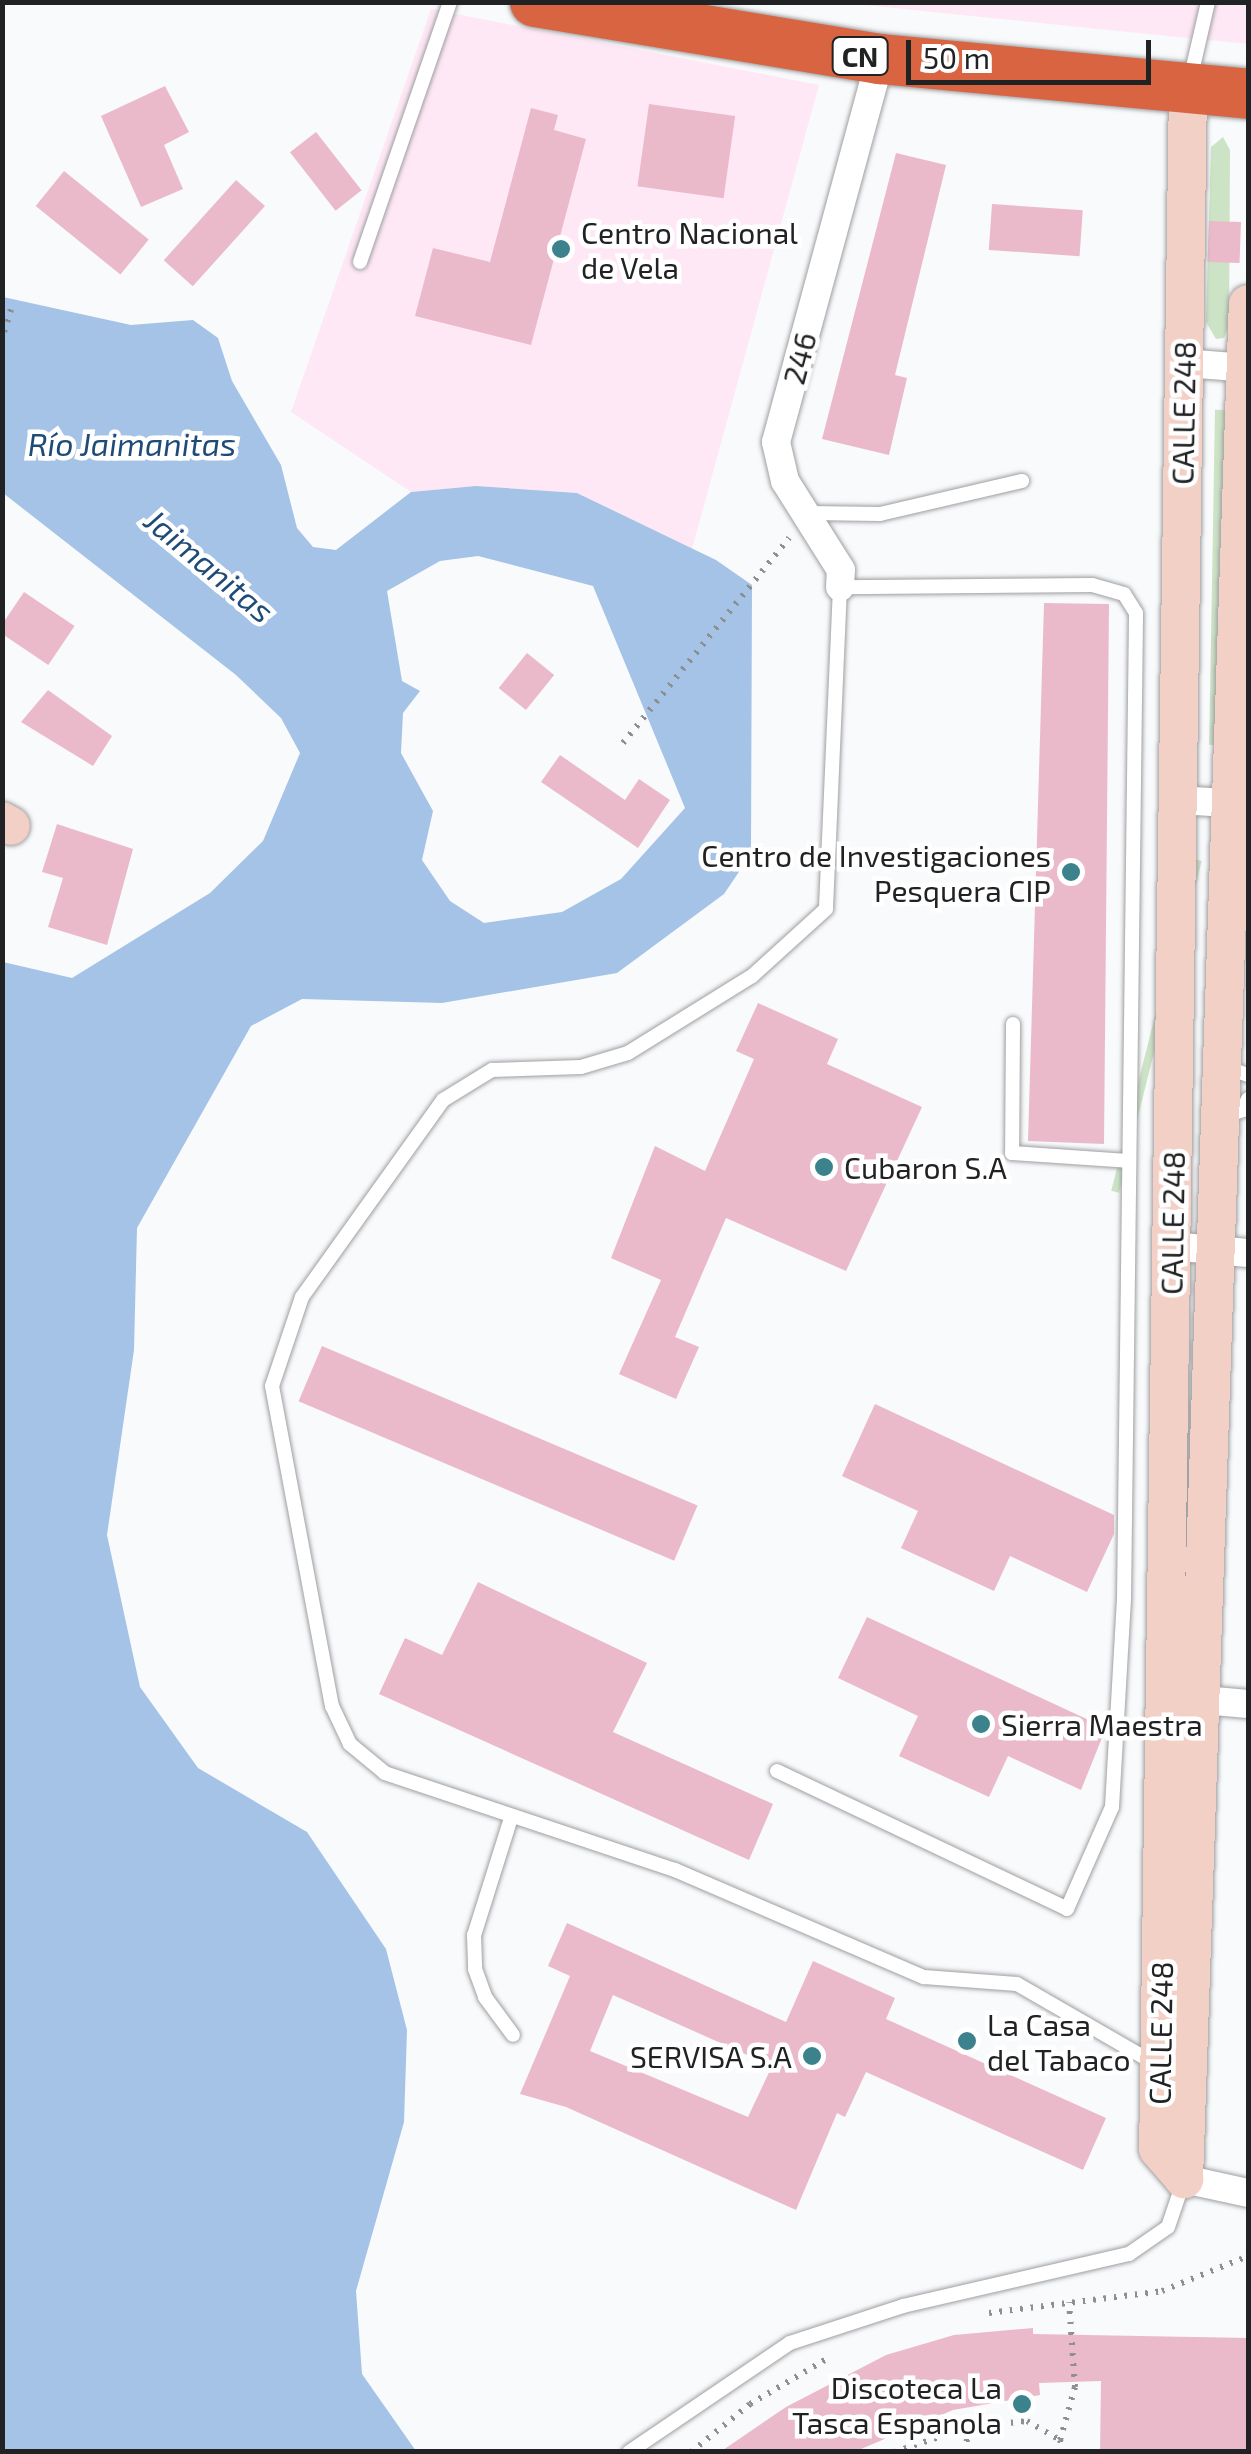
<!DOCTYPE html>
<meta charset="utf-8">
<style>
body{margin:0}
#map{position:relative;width:1251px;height:2454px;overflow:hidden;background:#f9fafc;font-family:"Exo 2",sans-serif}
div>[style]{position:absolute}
.education>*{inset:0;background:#ffe8f6}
.green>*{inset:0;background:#cce3c6;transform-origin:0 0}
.water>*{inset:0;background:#a4c3e6}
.building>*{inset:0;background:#ebbaca;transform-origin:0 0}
.path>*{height:6px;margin-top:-3px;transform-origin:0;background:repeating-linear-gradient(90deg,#8e8f91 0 2.5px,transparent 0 10.5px)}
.roads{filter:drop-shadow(0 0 2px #9e9fa1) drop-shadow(0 0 2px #9e9fa1)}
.lane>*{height:14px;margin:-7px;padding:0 7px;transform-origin:7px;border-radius:7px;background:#fff}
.street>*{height:28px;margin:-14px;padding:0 14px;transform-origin:14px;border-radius:14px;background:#fff}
.secondary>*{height:38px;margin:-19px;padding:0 19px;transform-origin:19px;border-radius:19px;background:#f3d0c6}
.highway>*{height:50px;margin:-25px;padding:0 25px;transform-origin:25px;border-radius:25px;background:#d86441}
.dots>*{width:28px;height:28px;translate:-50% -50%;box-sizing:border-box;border:5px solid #fff;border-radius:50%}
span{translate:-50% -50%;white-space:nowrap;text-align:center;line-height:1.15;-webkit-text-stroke:9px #fff;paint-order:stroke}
.shield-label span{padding:2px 8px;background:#fff;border:2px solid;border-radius:8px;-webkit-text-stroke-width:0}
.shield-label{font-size:28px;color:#212223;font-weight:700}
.poi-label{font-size:30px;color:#212223}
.left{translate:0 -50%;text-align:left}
.right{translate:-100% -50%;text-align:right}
.street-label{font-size:30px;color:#212223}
.water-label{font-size:32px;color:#1f4b77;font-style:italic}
.frame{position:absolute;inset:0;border:5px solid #212223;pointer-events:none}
.scale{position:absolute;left:906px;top:40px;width:245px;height:45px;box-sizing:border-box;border:5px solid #212223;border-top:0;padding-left:12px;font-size:30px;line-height:35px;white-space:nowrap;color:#212223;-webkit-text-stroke:8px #fff;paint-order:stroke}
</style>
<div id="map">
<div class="education">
<div style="clip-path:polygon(845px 3px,1248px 3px,1248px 44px,1108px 30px)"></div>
<div style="clip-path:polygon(431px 9px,819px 85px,692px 549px,577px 493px,476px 486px,411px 492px,291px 412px)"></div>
</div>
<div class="green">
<div style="clip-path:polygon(1223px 137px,1230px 150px,1229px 325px,1224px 338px,1216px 339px,1206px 322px,1211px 147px)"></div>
<div style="left:1225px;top:410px;width:335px;height:10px;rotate:91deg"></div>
<div style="left:1194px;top:859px;width:8px;height:342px;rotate:14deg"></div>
</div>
<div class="water">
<div style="clip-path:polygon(evenodd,3px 297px,131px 325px,193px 320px,218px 338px,232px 381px,281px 465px,297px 528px,313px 547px,336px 550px,411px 492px,476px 486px,577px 493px,716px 560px,752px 585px,751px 854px,724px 894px,617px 973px,442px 1003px,302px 999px,251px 1026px,137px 1228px,134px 1350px,107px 1535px,140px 1687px,198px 1768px,307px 1832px,386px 1949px,407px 2030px,404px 2122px,356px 2291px,362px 2374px,416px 2451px,3px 2451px,3px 962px,72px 978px,210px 893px,263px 841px,300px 753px,281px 718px,236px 675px,3px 493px,3px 297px,478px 556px,593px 586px,685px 808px,621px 879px,562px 912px,484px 923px,450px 901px,422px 860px,433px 811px,401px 753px,403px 713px,420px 691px,402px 681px,387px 591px,440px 561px,478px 556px)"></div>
</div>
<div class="building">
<div style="clip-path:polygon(165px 86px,189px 132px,164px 145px,183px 189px,141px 207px,101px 116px)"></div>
<div style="left:649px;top:104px;width:87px;height:83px;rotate:8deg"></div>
<div style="clip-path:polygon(531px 108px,558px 115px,554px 130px,586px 139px,531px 345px,415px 316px,433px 248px,490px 262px)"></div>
<div style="left:316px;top:132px;width:74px;height:33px;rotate:52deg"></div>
<div style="clip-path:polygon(896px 153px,946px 165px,895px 375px,907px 378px,889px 455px,822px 439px)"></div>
<div style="left:64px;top:171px;width:109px;height:45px;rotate:39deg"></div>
<div style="left:236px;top:180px;width:39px;height:108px;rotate:42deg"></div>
<div style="left:992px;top:204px;width:91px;height:46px;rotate:4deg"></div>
<div style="left:1209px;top:221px;width:32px;height:41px;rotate:2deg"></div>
<div style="left:24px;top:592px;width:61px;height:47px;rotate:34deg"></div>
<div style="clip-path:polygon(1044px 603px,1109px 604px,1104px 1144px,1028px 1141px)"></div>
<div style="left:527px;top:653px;width:35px;height:45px;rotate:39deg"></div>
<div style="clip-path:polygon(48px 690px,112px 736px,93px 766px,21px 722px)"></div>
<div style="clip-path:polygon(560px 755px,625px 800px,639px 779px,670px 800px,638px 848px,541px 782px)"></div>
<div style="clip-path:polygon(57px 824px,133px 849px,107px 945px,48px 927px,63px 878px,42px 872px)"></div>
<div style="clip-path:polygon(758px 1003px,838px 1039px,827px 1064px,922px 1107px,846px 1271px,726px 1218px,675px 1337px,699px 1347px,676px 1399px,619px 1374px,661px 1280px,611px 1258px,655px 1146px,705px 1171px,754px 1059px,736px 1051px)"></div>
<div style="left:322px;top:1346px;width:408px;height:60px;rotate:23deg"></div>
<div style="clip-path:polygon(875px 1404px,1114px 1515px,1114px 1534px,1087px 1592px,1010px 1556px,994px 1591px,901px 1548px,918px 1511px,842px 1476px)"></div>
<div style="clip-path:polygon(478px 1582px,647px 1663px,613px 1732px,773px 1804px,749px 1860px,379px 1694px,405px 1638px,442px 1655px)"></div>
<div style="clip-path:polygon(867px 1617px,1106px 1728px,1081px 1790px,1008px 1756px,989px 1797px,899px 1756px,918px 1716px,838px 1678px)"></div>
<div style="clip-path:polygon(evenodd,567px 1923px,786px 2022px,813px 1961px,895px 1998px,886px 2019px,1106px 2118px,1083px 2170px,866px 2072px,845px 2117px,837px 2113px,796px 2210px,566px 2107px,520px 2094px,570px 1976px,548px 1966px,567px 1923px,613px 1995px,772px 2066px,748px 2117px,590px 2051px,613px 1995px)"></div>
<div style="clip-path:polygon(1033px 2328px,1033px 2334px,1248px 2338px,1248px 2452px,1100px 2452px,1101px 2381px,1039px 2383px,1040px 2395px,953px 2410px,854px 2452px,720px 2452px,786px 2407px,886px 2355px,954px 2335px)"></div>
</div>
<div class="path">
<div style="left:4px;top:332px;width:31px;rotate:-73deg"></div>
<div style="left:623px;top:743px;width:264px;rotate:-51deg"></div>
<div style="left:989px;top:2313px;width:174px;rotate:-7.2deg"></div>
<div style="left:1162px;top:2291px;width:93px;rotate:-22.1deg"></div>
<div style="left:1060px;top:2440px;width:55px;rotate:-74.2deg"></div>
<div style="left:1075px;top:2387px;width:85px;rotate:-94deg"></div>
<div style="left:691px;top:2452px;width:76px;rotate:-39.1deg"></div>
<div style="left:750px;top:2404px;width:91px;rotate:-30.5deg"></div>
<div style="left:894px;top:2452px;width:79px;rotate:-18.4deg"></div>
<div style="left:969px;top:2427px;width:58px;rotate:-5.9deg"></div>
<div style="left:1027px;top:2421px;width:38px;rotate:30deg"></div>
<div style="left:1060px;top:2440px;width:13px;rotate:72deg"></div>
<div style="left:965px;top:2452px;width:24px;rotate:-81deg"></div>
</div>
<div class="roads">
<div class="lane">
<div style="left:1190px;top:80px;width:80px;rotate:-77deg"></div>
<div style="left:360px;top:262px;width:275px;rotate:-70.9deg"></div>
<div style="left:809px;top:513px;width:71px;rotate:0.8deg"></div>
<div style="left:880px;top:514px;width:146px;rotate:-13.1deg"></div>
<div style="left:1013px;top:1024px;width:129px;rotate:90.4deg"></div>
<div style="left:1012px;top:1153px;width:116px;rotate:3.9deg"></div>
<div style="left:1223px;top:1066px;width:27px;rotate:20deg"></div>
<div style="left:1222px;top:1117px;width:22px;rotate:-18deg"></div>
<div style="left:1243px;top:1110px;width:12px;rotate:-66deg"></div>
<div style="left:777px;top:1771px;width:321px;rotate:25.4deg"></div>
<div style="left:1067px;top:1909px;width:111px;rotate:-66.2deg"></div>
<div style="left:1112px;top:1807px;width:208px;rotate:-86.7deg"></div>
<div style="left:1124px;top:1599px;width:986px;rotate:-89.3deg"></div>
<div style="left:1136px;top:613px;width:22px;rotate:-122deg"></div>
<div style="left:1124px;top:594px;width:33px;rotate:-164deg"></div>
<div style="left:1092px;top:585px;width:252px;rotate:179.5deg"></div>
<div style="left:840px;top:587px;width:322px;rotate:92.5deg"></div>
<div style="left:826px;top:909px;width:100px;rotate:137.8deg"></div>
<div style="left:752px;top:976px;width:146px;rotate:148.2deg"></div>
<div style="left:628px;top:1053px;width:49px;rotate:163.4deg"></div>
<div style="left:581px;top:1067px;width:89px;rotate:178.1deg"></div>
<div style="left:492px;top:1070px;width:57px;rotate:148.5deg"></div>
<div style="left:443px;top:1100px;width:242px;rotate:125.6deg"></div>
<div style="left:302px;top:1297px;width:94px;rotate:108.6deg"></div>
<div style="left:272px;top:1386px;width:326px;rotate:79.4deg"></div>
<div style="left:332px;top:1706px;width:42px;rotate:64.7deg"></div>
<div style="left:350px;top:1744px;width:45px;rotate:39.6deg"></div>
<div style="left:385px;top:1773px;width:306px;rotate:18.5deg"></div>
<div style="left:675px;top:1870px;width:271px;rotate:23.3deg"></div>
<div style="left:924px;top:1977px;width:93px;rotate:4.3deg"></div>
<div style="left:1017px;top:1984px;width:158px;rotate:30deg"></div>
<div style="left:511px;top:1818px;width:123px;rotate:107.5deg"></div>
<div style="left:474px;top:1935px;width:34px;rotate:88deg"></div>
<div style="left:475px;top:1969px;width:30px;rotate:70deg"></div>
<div style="left:485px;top:1997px;width:47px;rotate:53.6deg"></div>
<div style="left:629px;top:2452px;width:194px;rotate:-34.1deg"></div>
<div style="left:790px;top:2343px;width:119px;rotate:-18.1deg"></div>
<div style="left:903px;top:2306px;width:232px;rotate:-13deg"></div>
<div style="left:1129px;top:2254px;width:47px;rotate:-34.7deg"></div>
<div style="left:1168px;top:2227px;width:46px;rotate:-71.2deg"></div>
</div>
<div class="street">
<div style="left:1184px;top:363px;width:64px;rotate:4.5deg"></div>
<div style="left:840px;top:587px;width:17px;rotate:-87deg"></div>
<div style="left:841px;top:570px;width:105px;rotate:-122.2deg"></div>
<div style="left:785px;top:481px;width:40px;rotate:-103deg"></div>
<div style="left:776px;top:442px;width:397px;rotate:-74.8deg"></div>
<div style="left:1178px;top:800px;width:68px;rotate:3.4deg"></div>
<div style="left:1171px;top:1246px;width:77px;rotate:5.2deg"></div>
<div style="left:1181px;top:1698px;width:67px;rotate:5.1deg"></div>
<div style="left:1184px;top:2179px;width:66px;rotate:12.3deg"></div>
</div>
<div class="secondary">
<div style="left:1188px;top:88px;width:2061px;rotate:90.83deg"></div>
<div style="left:1158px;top:2149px;width:40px;rotate:49deg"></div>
<div style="left:1184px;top:2179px;width:1876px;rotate:-88.05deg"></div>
<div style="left:2px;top:821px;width:10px;rotate:29deg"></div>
</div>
<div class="highway">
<div style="left:535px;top:2px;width:350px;rotate:9.4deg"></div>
<div style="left:880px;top:59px;width:370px;rotate:5.4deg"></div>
</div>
</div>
<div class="dots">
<div style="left:561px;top:249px;background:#3c828d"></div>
<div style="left:1071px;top:872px;background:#3c828d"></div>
<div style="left:824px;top:1167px;background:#3c828d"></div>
<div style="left:981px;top:1724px;background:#3c828d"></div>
<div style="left:967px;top:2041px;background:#3c828d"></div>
<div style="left:812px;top:2056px;background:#3c828d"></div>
<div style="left:1022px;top:2404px;background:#3c828d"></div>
</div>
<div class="shield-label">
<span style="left:860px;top:56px">CN</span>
</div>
<div class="poi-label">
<span class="left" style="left:581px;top:249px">Centro Nacional<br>de Vela</span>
<span class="right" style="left:1051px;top:872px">Centro de Investigaciones<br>Pesquera CIP</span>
<span class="left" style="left:844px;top:1167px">Cubaron S.A</span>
<span class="left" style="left:1001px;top:1724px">Sierra Maestra</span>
<span class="left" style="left:987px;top:2041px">La Casa<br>del Tabaco</span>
<span class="right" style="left:792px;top:2056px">SERVISA S.A</span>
<span class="right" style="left:1002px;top:2404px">Discoteca La<br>Tasca Espanola</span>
</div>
<div class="street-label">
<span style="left:799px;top:358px;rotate:-75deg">246</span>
<span style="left:1183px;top:413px;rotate:-89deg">CALLE 248</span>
<span style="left:1172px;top:1223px;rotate:-89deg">CALLE 248</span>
<span style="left:1160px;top:2033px;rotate:-89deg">CALLE 248</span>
</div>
<div class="water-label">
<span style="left:132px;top:443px">Río Jaimanitas</span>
<span style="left:210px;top:565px;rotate:40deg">Jaimanitas</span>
</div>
<div class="frame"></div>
<div class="scale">50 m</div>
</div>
